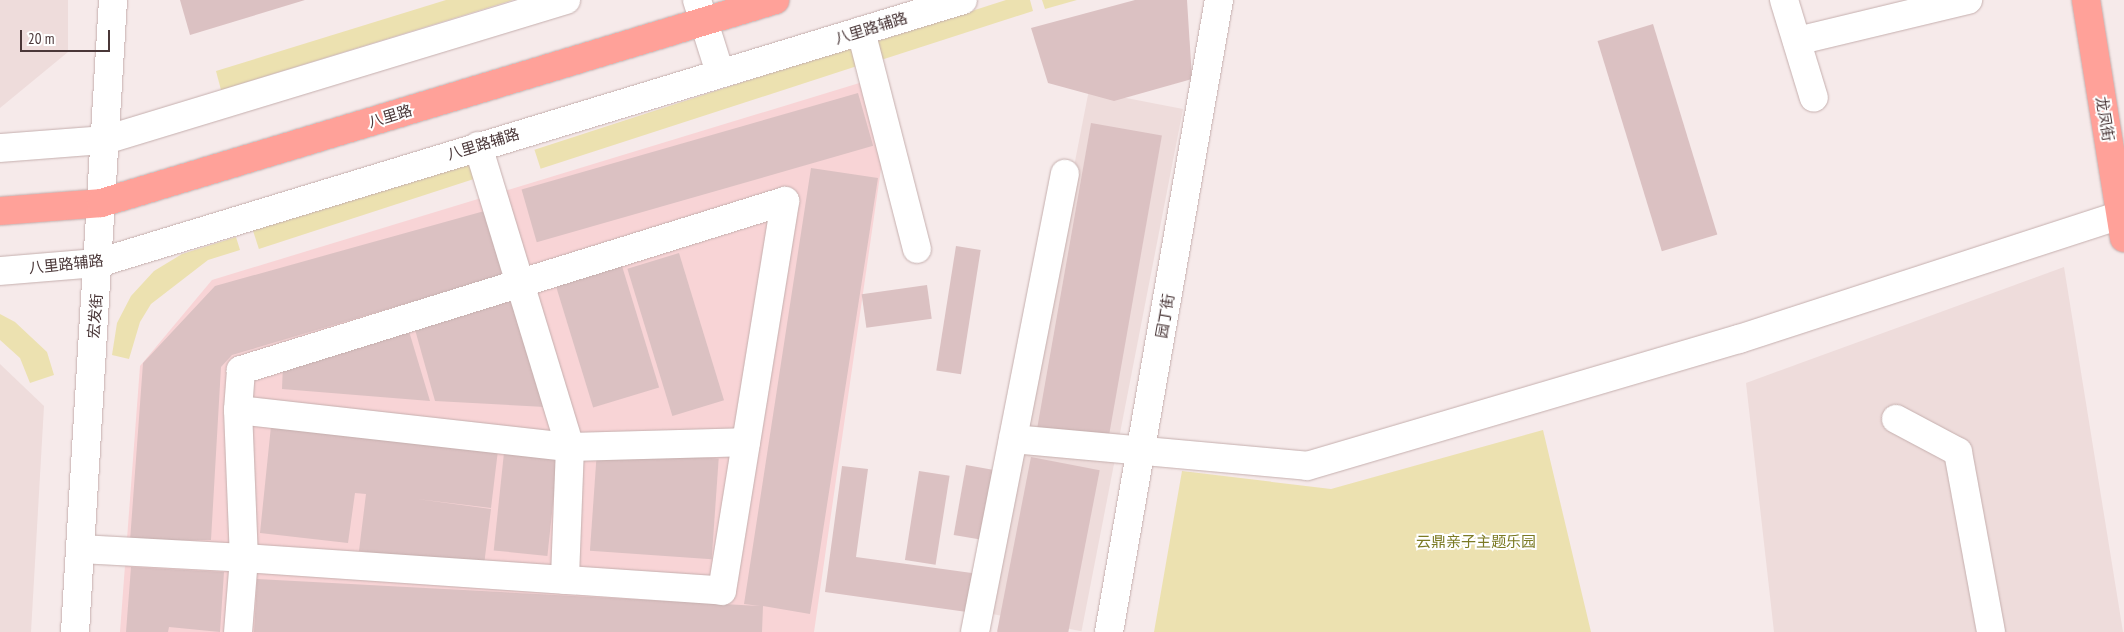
<!DOCTYPE html>
<meta charset="utf-8">
<style>
body{margin:0}
#map{position:relative;width:2124px;height:632px;overflow:hidden;background:#f6eaea;font-family:"PT Sans Narrow","Noto Sans SC",sans-serif}
div>[style]{position:absolute}
.residential>*{inset:0;background:#eedcdb;transform-origin:0 0}
.commercial>*{inset:0;background:#f8d4d6}
.green>*{inset:0;background:#ece1b0;transform-origin:0 0}
.building>*{inset:0;background:#dbc1c2;transform-origin:0 0}
.roads{filter:drop-shadow(0 0 1px #c5afae) drop-shadow(0 0 1px #c5afae)}
.minor>*{height:28px;margin:-14px;padding:0 14px;transform-origin:14px;border-radius:14px;background:#fff}
.major>*{height:28px;margin:-14px;padding:0 14px;transform-origin:14px;border-radius:14px;background:#ffa199}
span{translate:-50% -50%;white-space:nowrap;text-align:center;line-height:1.15;-webkit-text-stroke:4px #fff;paint-order:stroke}
.street-label{font-size:15px;color:#4a3738}
.park-label{font-size:15px;color:#7b7a24}
.scale{position:absolute;left:20px;top:30px;width:90px;height:22px;box-sizing:border-box;border:2px solid #4a3738;border-top:0;padding-left:6px;font-size:15px;line-height:18px;white-space:nowrap;color:#4a3738;-webkit-text-stroke:4px #fff;paint-order:stroke}
</style>
<div id="map">
<div class="residential">
<div style="clip-path:polygon(0 0,68px 0,68px 52px,0 108px)"></div>
<div style="left:1183px;top:109px;width:532px;height:96px;rotate:101deg"></div>
<div style="clip-path:polygon(2064px 267px,2123px 632px,1774px 632px,1746px 383px)"></div>
<div style="clip-path:polygon(0 364px,44px 406px,31px 632px,0 632px)"></div>
</div>
<div class="commercial">
<div style="clip-path:polygon(866px 81px,887px 127px,814px 632px,120px 632px,140px 366px,212px 280px)"></div>
</div>
<div class="green">
<div style="clip-path:polygon(446px 0,513px 0,221px 90px,216px 71px)"></div>
<div style="clip-path:polygon(1006px 0,1030px 0,1033px 11px,881px 60px,875px 42px)"></div>
<div style="clip-path:polygon(1042px 0,1077px 0,1045px 9px)"></div>
<div style="left:854px;top:46px;width:20px;height:336px;rotate:72deg"></div>
<div style="left:480px;top:156px;width:20px;height:239px;rotate:72deg"></div>
<div style="clip-path:polygon(236px 237px,240px 250px,208px 260px,151px 304px,140px 322px,129px 359px,112px 355px,117px 323px,131px 296px,154px 271px,182px 254px)"></div>
<div style="clip-path:polygon(0 314px,15px 322px,47px 352px,54px 375px,30px 383px,20px 358px,0 340px)"></div>
<div style="clip-path:polygon(1543px 430px,1591px 632px,1154px 632px,1182px 471px,1331px 489px)"></div>
</div>
<div class="building">
<div style="clip-path:polygon(180px 0,305px 0,190px 35px)"></div>
<div style="clip-path:polygon(1135px 0,1187px 0,1192px 79px,1114px 101px,1048px 83px,1031px 28px)"></div>
<div style="left:1653px;top:24px;width:220px;height:58px;rotate:73deg"></div>
<div style="left:858px;top:93px;width:55px;height:350px;rotate:74deg"></div>
<div style="left:1091px;top:123px;width:72px;height:311px;rotate:10deg"></div>
<div style="clip-path:polygon(811px 168px,878px 178px,810px 614px,763px 606px,762px 632px,254px 632px,257px 579px,760px 606px,744px 604px)"></div>
<div style="clip-path:polygon(488px 210px,506px 274px,232px 355px,221px 367px,211px 540px,130px 541px,143px 363px,215px 286px)"></div>
<div style="left:956px;top:246px;width:25px;height:126px;rotate:9deg"></div>
<div style="left:679px;top:253px;width:154px;height:54px;rotate:73deg"></div>
<div style="left:622px;top:266px;width:127px;height:69px;rotate:73deg"></div>
<div style="left:927px;top:285px;width:34px;height:66px;rotate:82deg"></div>
<div style="clip-path:polygon(515px 297px,545px 407px,435px 401px,414px 326px)"></div>
<div style="clip-path:polygon(408px 328px,430px 401px,282px 389px,283px 363px)"></div>
<div style="clip-path:polygon(271px 426px,498px 450px,491px 508px,417px 499px,491px 509px,484px 565px,359px 551px,366px 494px,355px 493px,348px 543px,260px 533px)"></div>
<div style="left:505px;top:443px;width:54px;height:108px;rotate:6deg"></div>
<div style="left:597px;top:450px;width:122px;height:101px;rotate:4deg"></div>
<div style="left:1031px;top:457px;width:70px;height:178px;rotate:11deg"></div>
<div style="left:966px;top:465px;width:27px;height:71px;rotate:10deg"></div>
<div style="clip-path:polygon(842px 466px,868px 469px,856px 557px,979px 574px,974px 613px,825px 592px)"></div>
<div style="left:919px;top:471px;width:31px;height:90px;rotate:9deg"></div>
<div style="clip-path:polygon(131px 567px,224px 572px,220px 632px,169px 627px,168px 632px,126px 632px)"></div>
</div>
<div class="roads">
<div class="minor">
<div style="left:697px;top:0;width:77px;rotate:72.5deg"></div>
<div style="left:1784px;top:0;width:102px;rotate:73deg"></div>
<div style="left:861px;top:31px;width:225px;rotate:75.6deg"></div>
<div style="left:1797px;top:41px;width:176px;rotate:-13.5deg"></div>
<div style="left:478px;top:146px;width:315px;rotate:73deg"></div>
<div style="left:570px;top:447px;width:133px;rotate:92.2deg"></div>
<div style="left:0;top:148px;width:105px;rotate:-4.4deg"></div>
<div style="left:105px;top:140px;width:482px;rotate:-16.9deg"></div>
<div style="left:0;top:271px;width:98px;rotate:-4.7deg"></div>
<div style="left:98px;top:263px;width:904px;rotate:-16.91deg"></div>
<div style="left:238px;top:410px;width:334px;rotate:6.4deg"></div>
<div style="left:570px;top:447px;width:176px;rotate:-1.6deg"></div>
<div style="left:1896px;top:419px;width:70px;rotate:28deg"></div>
<div style="left:1958px;top:452px;width:183px;rotate:79.6deg"></div>
<div style="left:1013px;top:439px;width:295px;rotate:5.2deg"></div>
<div style="left:1307px;top:466px;width:450px;rotate:-16.4deg"></div>
<div style="left:1739px;top:339px;width:401px;rotate:-18deg"></div>
<div style="left:80px;top:549px;width:164px;rotate:3.1deg"></div>
<div style="left:244px;top:558px;width:479px;rotate:3.9deg"></div>
<div style="left:722px;top:591px;width:395px;rotate:-80.8deg"></div>
<div style="left:785px;top:201px;width:570px;rotate:162.74deg"></div>
<div style="left:241px;top:370px;width:40px;rotate:94.3deg"></div>
<div style="left:238px;top:410px;width:148px;rotate:87.7deg"></div>
<div style="left:244px;top:558px;width:74px;rotate:94.6deg"></div>
<div style="left:75px;top:632px;width:633px;rotate:-86.56deg"></div>
<div style="left:975px;top:632px;width:467px;rotate:-78.9deg"></div>
<div style="left:1109px;top:632px;width:642px;rotate:-80.13deg"></div>
</div>
<div class="major">
<div style="left:2086px;top:0;width:241px;rotate:80.9deg"></div>
<div style="left:0;top:211px;width:101px;rotate:-4.5deg"></div>
<div style="left:101px;top:203px;width:704px;rotate:-16.76deg"></div>
</div>
</div>
<div class="street-label">
<span style="left:871px;top:28px;rotate:-17deg">八里路辅路</span>
<span style="left:390px;top:116px;rotate:-17deg">八里路</span>
<span style="left:2105px;top:119px;rotate:81deg">龙凤街</span>
<span style="left:483px;top:144px;rotate:-17deg">八里路辅路</span>
<span style="left:66px;top:264px;rotate:-6deg">八里路辅路</span>
<span style="left:95px;top:316px;rotate:-86deg">宏发街</span>
<span style="left:1165px;top:316px;rotate:-80deg">园丁街</span>
</div>
<div class="park-label">
<span style="left:1476px;top:542px">云鼎亲子主题乐园</span>
</div>
<div class="scale">20 m</div>
</div>
